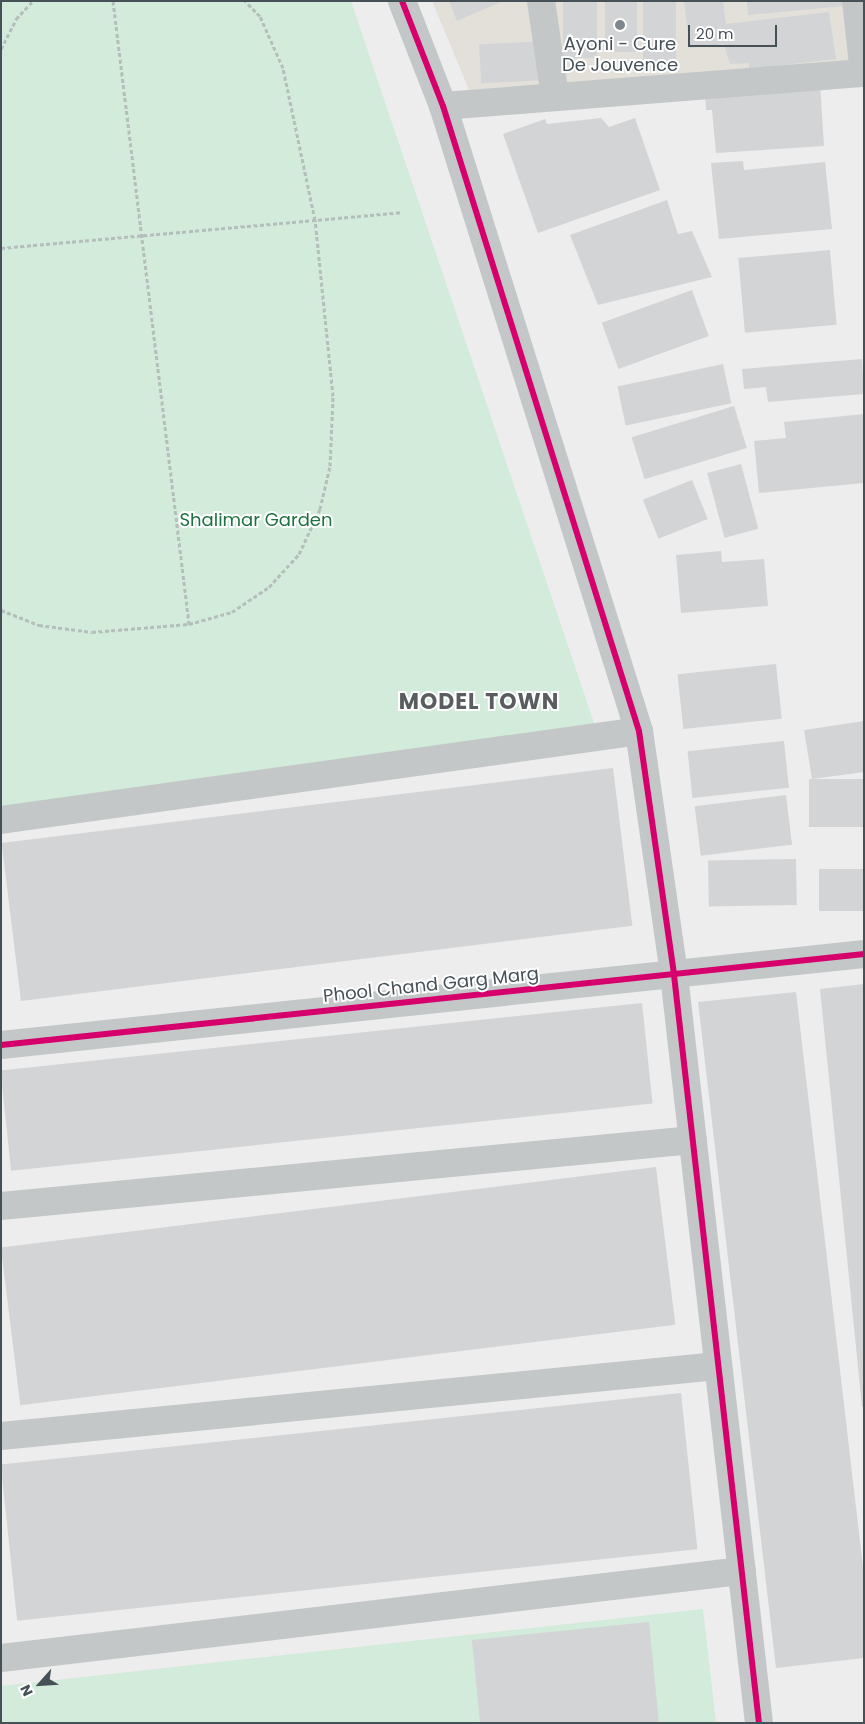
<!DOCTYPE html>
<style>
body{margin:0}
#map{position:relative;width:865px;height:1724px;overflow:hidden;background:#ededed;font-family:Poppins,sans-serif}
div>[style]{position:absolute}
.commercial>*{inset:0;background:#e3e0da}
.green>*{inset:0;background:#d2ebda}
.building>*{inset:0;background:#d3d4d6;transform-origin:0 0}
.path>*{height:3px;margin-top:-1.5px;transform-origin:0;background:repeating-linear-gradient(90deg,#b4bebb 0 4px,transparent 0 6.5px)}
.minor>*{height:28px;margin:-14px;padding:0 14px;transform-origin:14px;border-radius:14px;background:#c4c7c8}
.cycleway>*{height:6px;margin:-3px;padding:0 3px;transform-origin:3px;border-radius:3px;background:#d6006c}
.dots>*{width:14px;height:14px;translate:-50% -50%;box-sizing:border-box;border:2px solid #fff;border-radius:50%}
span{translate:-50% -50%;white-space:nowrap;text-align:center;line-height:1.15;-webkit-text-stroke:4px #fff;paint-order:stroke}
.poi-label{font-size:18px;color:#465057}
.park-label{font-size:18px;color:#1e7142}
.street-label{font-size:18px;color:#465057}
.district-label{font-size:22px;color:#595d60;font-weight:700;letter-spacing:1px}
.frame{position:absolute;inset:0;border:2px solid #465057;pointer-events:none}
.north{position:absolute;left:15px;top:1659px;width:50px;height:50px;-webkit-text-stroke:4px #fff;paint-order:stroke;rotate:244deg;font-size:14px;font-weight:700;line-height:20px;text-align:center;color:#465057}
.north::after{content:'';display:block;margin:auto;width:18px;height:22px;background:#465057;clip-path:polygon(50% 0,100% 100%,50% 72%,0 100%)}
.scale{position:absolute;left:688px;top:25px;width:89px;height:22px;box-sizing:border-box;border:2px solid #465057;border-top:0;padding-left:6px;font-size:15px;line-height:18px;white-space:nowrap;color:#465057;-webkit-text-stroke:4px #fff;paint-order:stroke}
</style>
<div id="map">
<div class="commercial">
<div style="clip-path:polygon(432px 1px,842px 1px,850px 67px,469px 90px)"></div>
</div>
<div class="green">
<div style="clip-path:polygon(1px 1px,351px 1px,596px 729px,1px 814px)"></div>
<div style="clip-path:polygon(703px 1609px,716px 1723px,1px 1723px,1px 1686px)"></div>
</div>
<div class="building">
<div style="clip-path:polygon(449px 1px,503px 1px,457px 21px)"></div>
<div style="left:563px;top:1px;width:34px;height:57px"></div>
<div style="left:605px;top:1px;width:32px;height:51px"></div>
<div style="left:643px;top:1px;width:33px;height:62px"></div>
<div style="clip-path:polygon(684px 1px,723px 1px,726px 24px,829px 12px,836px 59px,749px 69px,749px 63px,730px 64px,724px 44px,690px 48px)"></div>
<div style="clip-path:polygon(747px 1px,844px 1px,845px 6px,748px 15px)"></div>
<div style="left:544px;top:41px;width:39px;height:65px;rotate:87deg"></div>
<div style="clip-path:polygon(820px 83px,824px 146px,716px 153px,712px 110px,706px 110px,705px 90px)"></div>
<div style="clip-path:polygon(601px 118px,609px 127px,635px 118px,660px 190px,538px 233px,503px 134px,545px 119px,547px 124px)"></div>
<div style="clip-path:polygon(743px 161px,744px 170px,825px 162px,832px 229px,719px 239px,711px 163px)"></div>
<div style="clip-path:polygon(667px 200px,678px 234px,692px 231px,712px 277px,598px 305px,570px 235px)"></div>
<div style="left:830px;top:250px;width:75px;height:92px;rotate:85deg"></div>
<div style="left:692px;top:290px;width:49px;height:96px;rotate:70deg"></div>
<div style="clip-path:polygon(862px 359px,864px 394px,768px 402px,766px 387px,744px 389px,742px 369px)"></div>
<div style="left:723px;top:364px;width:40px;height:108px;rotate:78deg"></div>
<div style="left:734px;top:406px;width:44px;height:107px;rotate:73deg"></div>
<div style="clip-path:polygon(864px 414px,864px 483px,759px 493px,754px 441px,786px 438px,784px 422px)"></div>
<div style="left:741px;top:464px;width:67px;height:35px;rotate:75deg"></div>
<div style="left:692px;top:480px;width:42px;height:53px;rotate:68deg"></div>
<div style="clip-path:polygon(721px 551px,722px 562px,764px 559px,768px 606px,681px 613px,676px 555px)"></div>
<div style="left:776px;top:664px;width:55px;height:99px;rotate:84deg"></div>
<div style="clip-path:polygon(864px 721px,864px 772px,812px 779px,804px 730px)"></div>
<div style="left:784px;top:741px;width:47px;height:97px;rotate:84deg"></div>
<div style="left:613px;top:768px;width:159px;height:616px;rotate:83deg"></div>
<div style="left:864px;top:779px;width:48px;height:55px;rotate:90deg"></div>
<div style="left:786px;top:795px;width:50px;height:92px;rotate:83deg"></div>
<div style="left:796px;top:859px;width:46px;height:88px;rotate:89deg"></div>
<div style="left:864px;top:869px;width:42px;height:45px;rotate:90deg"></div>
<div style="clip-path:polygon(864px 984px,864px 1407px,862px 1407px,820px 989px)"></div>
<div style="clip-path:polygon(796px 992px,864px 1576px,864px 1658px,776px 1668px,698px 1002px)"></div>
<div style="left:642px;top:1003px;width:101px;height:645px;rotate:84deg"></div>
<div style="left:656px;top:1167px;width:159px;height:660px;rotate:83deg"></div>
<div style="left:681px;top:1393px;width:157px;height:684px;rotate:84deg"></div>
<div style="clip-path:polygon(649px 1622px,659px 1723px,480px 1723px,472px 1640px)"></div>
</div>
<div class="path">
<div style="left:113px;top:1px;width:628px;rotate:83.04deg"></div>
<div style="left:1px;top:49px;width:34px;rotate:-63deg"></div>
<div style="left:16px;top:19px;width:25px;rotate:-47deg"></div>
<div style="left:1px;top:248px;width:402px;rotate:-5.1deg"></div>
<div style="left:1px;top:610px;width:41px;rotate:21.5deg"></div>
<div style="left:39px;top:625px;width:53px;rotate:7.5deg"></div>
<div style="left:92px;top:632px;width:97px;rotate:-4.7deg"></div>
<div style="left:189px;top:624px;width:45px;rotate:-15.6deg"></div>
<div style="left:232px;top:612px;width:45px;rotate:-34deg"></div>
<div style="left:269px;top:587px;width:45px;rotate:-47.7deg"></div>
<div style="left:299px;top:554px;width:50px;rotate:-65deg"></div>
<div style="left:320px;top:509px;width:44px;rotate:-76.9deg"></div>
<div style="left:330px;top:466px;width:70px;rotate:-87.5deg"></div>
<div style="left:333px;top:396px;width:177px;rotate:-95.8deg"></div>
<div style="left:315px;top:220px;width:155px;rotate:-101.9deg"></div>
<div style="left:283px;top:68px;width:57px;rotate:-113.9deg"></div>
<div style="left:260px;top:16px;width:21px;rotate:-135deg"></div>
</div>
<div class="minor">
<div style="left:402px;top:1px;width:113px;rotate:68.7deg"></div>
<div style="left:443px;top:106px;width:655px;rotate:72.59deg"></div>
<div style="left:639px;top:731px;width:246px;rotate:81.8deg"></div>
<div style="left:674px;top:975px;width:753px;rotate:83.52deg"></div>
<div style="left:541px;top:1px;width:97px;rotate:81.7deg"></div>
<div style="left:856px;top:1px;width:72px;rotate:83.7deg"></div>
<div style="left:443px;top:106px;width:422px;rotate:-4.5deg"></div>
<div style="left:1px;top:820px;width:644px;rotate:-7.94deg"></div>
<div style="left:1px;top:1045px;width:868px;rotate:-6.02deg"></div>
<div style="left:1px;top:1206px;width:695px;rotate:-5.45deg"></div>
<div style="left:1px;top:1436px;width:720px;rotate:-5.58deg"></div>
<div style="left:1px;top:1658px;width:746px;rotate:-6.7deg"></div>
</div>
<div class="cycleway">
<div style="left:402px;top:1px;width:113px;rotate:68.7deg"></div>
<div style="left:443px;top:106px;width:655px;rotate:72.59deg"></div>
<div style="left:639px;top:731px;width:246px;rotate:81.8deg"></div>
<div style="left:674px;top:975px;width:753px;rotate:83.52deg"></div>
<div style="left:1px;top:1045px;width:868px;rotate:-6.02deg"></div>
</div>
<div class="dots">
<div style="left:620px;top:25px;background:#80878c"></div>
</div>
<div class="poi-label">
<span style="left:620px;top:55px">Ayoni - Cure<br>De Jouvence</span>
</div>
<div class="park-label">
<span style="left:256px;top:520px">Shalimar Garden</span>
</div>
<div class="street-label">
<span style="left:431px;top:985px;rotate:-6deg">Phool Chand Garg Marg</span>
</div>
<div class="district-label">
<span style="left:479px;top:702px">MODEL TOWN</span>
</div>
<div class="frame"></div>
<div class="north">N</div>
<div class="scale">20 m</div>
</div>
